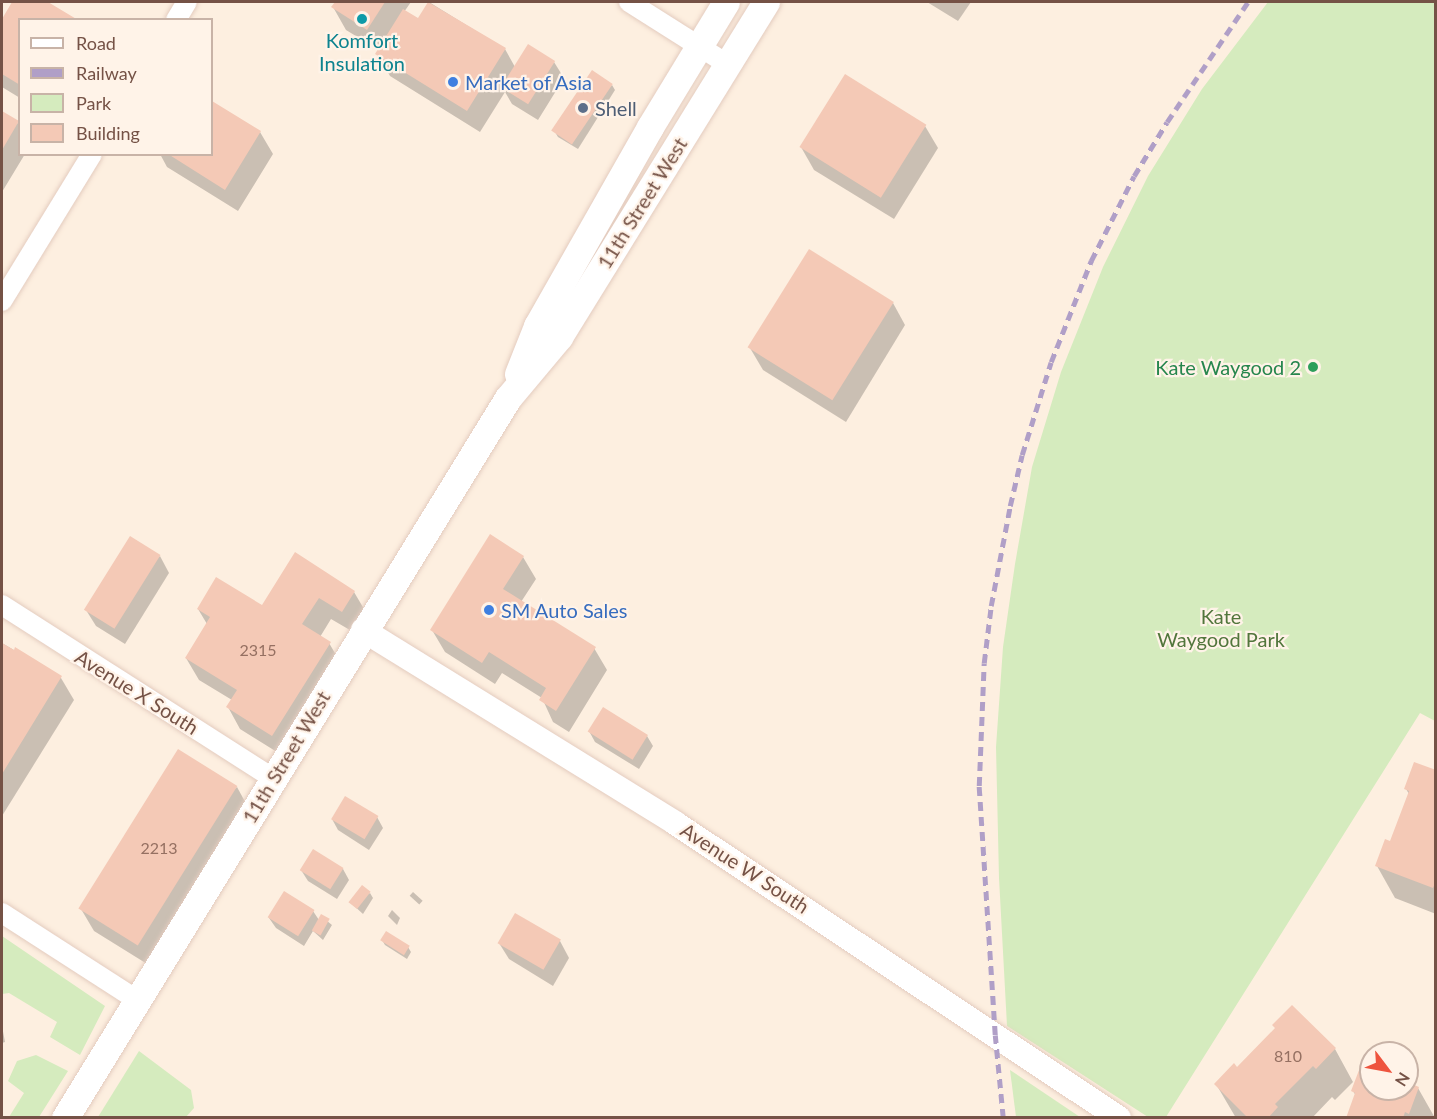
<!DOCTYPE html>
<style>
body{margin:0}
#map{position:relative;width:1437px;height:1119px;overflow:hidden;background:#fdefe0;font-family:Lato,sans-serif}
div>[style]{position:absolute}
.green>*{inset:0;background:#d5ebbe}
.shadow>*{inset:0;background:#0003;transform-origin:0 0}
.building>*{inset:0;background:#f4c9b6;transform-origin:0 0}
.roads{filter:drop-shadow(0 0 2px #e4ccbf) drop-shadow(0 0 2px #e4ccbf)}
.minor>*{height:20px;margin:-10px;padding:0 10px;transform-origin:10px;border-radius:10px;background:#fff}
.tertiary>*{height:24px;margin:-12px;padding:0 12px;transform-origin:12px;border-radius:12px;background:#fff}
.secondary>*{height:27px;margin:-13.5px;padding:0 13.5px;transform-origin:13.5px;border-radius:13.5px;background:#fff}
.rail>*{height:4.5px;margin-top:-2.25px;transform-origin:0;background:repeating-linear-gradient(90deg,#b09fc7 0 9px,transparent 0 15px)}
.dots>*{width:16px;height:16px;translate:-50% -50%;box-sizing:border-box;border:3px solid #fff3e8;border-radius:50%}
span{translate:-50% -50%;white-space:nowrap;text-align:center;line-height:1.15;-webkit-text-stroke:4.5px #fff3e8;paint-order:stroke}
.number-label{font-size:16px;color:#957062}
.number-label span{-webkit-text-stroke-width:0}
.culture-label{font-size:20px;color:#0d838f}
.shop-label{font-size:20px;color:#366cbe}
.left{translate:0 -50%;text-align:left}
.service-label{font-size:20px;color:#4e5e75}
.street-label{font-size:20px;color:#755246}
.leisure-label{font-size:20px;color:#27864d}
.right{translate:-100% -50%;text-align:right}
.park-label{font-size:20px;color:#52763c}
.frame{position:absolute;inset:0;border:3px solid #755246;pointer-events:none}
.legend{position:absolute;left:18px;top:18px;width:195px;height:138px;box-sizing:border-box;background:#fff3e8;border:2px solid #c8b3a7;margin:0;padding:8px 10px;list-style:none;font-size:18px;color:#755246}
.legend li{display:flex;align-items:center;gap:12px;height:30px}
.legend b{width:30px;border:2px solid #c8b3a7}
.north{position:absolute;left:1359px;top:1041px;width:60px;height:60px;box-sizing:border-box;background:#fff3e8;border:2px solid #c8b3a7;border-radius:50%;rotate:122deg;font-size:16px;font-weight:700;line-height:24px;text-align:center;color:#755246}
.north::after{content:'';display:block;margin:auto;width:21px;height:27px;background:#ee543e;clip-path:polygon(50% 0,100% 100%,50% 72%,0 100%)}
</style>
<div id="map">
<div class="green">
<div style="clip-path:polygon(1268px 2px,1435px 2px,1435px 721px,1420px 713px,1166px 1117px,1148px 1117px,1007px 1026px,999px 878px,996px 747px,1003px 647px,1015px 564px,1032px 467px,1061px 372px,1103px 267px,1148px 176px,1202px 89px)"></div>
<div style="clip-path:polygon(2px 936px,105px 1006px,80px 1055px,50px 1037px,57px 1022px,9px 993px,2px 994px)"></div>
<div style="clip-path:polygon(139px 1051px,191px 1090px,194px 1108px,186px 1117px,98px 1117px)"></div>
<div style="clip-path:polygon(36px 1055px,68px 1071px,39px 1117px,9px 1117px,24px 1093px,8px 1081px,17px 1061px)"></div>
<div style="clip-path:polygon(1010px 1070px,1080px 1117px,1016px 1117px)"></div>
</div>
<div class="shadow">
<div style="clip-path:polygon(14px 2px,46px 2px,75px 20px,20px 20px,20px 98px,2px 87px,2px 22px)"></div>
<div style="clip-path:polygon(337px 2px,411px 2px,404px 12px,418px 20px,429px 2px,505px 49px,515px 67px,554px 62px,564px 78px,538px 120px,512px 104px,505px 92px,480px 132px,390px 76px,377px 54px,379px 50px,346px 30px,333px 7px)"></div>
<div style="clip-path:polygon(927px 2px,971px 2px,958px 21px)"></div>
<div style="clip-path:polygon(612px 85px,615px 90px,578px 149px,558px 137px,555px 132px)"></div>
<div style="clip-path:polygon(212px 102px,260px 132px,273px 154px,238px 211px,167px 167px,160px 154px,212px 154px)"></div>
<div style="clip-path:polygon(2px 112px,20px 125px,20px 154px,25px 154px,2px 192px)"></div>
<div style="clip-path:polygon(925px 126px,938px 148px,894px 219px,814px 170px,801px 147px)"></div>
<div style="clip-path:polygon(893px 303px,905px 325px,846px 422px,763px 370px,750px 348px)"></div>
<div style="clip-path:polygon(160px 556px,169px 573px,125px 644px,96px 626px,86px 610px)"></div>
<div style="clip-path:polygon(523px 557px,536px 579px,521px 602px,594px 648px,607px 670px,569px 732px,553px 722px,542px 698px,502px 673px,495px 684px,445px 652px,432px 630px)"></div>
<div style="clip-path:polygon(354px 592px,367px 614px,355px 633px,331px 619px,320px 637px,329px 643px,342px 665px,285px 757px,240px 729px,228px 707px,232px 700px,199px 680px,186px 658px,207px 624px,198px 609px,263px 607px)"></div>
<div style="clip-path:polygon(2px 643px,61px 678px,74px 700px,2px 816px)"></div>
<div style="clip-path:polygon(589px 731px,647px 736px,653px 746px,639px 769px,595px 742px)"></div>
<div style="clip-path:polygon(1436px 772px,1436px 914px,1395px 898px,1377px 866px,1390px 843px,1409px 794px,1406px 789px)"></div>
<div style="clip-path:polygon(237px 787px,249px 809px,152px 967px,94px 931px,81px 909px)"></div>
<div style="clip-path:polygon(377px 817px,383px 828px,369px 850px,338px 830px,332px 819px)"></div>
<div style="clip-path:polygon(343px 869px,349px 880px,337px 899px,308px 881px,301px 870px)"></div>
<div style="left:413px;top:892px;width:13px;height:5px;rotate:42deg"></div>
<div style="clip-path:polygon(370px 893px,373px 898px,363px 914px,352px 904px)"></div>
<div style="clip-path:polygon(392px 910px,400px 918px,397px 925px,388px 916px)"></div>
<div style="clip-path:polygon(313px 911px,319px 920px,321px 916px,332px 925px,323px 940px,313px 931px,304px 946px,276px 928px,269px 918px)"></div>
<div style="clip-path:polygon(382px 940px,408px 947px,411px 952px,407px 959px,385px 945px)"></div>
<div style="clip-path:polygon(560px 941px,569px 958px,553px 986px,509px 959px,499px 943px)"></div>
<div style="clip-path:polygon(2px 1026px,5px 1042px,2px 1043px)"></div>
<div style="clip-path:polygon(1276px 1029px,1335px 1049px,1353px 1082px,1335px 1100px,1332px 1097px,1312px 1118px,1236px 1118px,1216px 1084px,1237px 1069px)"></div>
<div style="clip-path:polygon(1371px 1070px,1371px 1089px,1407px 1089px,1407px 1084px,1418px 1088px,1435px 1118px,1348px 1118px,1356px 1096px,1353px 1091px)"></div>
</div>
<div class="building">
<div style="clip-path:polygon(12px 2px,48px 2px,78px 20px,20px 20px,20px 85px,2px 74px,2px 19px)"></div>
<div style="clip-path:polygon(335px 2px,385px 2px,367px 30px,331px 7px)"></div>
<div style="clip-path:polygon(428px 2px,506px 48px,467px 111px,375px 54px,403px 9px,418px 18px)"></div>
<div style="left:528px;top:44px;width:32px;height:51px;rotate:32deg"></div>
<div style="left:592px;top:70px;width:25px;height:73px;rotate:34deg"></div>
<div style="left:845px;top:74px;width:96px;height:86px;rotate:32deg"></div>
<div style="clip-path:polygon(212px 101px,261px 131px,225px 190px,168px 154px,212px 154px)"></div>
<div style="clip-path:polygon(2px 111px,19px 121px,2px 150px)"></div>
<div style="left:809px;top:249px;width:100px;height:116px;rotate:32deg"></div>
<div style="clip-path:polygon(490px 534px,524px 556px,503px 589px,596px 647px,556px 711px,539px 700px,546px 688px,489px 652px,482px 663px,430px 630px)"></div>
<div style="left:130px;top:536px;width:36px;height:87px;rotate:32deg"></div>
<div style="clip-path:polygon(295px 552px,355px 591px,342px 612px,319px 598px,302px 624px,331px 642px,272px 736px,226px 707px,237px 690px,185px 658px,210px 617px,197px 609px,216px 577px,262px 605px)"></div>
<div style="clip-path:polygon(2px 643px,14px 650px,15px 647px,62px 676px,2px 774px)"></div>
<div style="left:603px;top:707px;width:53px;height:29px;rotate:32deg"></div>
<div style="left:178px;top:749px;width:70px;height:188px;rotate:32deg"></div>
<div style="clip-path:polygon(1414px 762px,1436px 770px,1436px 881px,1433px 888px,1375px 866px,1385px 839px,1390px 841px,1409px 791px,1404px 789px)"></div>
<div style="left:345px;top:796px;width:39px;height:27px;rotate:31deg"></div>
<div style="left:313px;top:849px;width:36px;height:25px;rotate:32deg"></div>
<div style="left:362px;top:885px;width:11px;height:22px;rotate:38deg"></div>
<div style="left:284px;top:891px;width:36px;height:31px;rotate:32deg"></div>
<div style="left:515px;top:913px;width:53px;height:35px;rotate:30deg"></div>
<div style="left:321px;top:914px;width:10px;height:19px;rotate:29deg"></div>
<div style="left:386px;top:931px;width:28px;height:11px;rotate:32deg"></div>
<div style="clip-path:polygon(1292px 1005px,1336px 1048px,1316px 1069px,1313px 1066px,1275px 1104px,1278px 1107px,1268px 1118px,1248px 1118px,1214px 1084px,1234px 1063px,1237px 1067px,1275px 1028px,1272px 1025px)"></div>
<div style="clip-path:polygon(1361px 1065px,1371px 1069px,1371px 1089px,1407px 1089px,1407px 1082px,1419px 1087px,1409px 1114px,1405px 1112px,1403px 1118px,1346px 1118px,1355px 1093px,1351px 1091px)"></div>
</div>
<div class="roads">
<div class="minor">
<div style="left:629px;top:2px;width:116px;rotate:32.3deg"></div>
<div style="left:176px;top:20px;width:21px;rotate:-59deg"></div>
<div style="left:2px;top:301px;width:172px;rotate:-58.5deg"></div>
<div style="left:2px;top:605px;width:322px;rotate:32.6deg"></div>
<div style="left:2px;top:913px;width:161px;rotate:32.8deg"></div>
</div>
<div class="tertiary">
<div style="left:363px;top:630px;width:367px;rotate:31.7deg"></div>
<div style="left:675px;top:823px;width:533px;rotate:33.6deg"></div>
</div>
<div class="secondary">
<div style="left:518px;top:374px;width:52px;rotate:-68.4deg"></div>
<div style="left:537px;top:326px;width:229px;rotate:-60.4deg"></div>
<div style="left:650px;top:127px;width:146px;rotate:-58.7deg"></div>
<div style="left:65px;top:1118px;width:845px;rotate:-58.4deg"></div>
<div style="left:508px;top:398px;width:80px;rotate:-50.1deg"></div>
<div style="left:559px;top:337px;width:394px;rotate:-58.3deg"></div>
</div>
</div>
<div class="rail">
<div style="left:1003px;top:1118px;width:83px;rotate:-95.5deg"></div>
<div style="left:995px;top:1035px;width:250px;rotate:-93.7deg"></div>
<div style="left:979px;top:786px;width:123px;rotate:-87.7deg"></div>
<div style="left:984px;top:663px;width:57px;rotate:-83deg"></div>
<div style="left:991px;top:606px;width:102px;rotate:-79.2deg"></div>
<div style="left:1010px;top:506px;width:52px;rotate:-76.8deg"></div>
<div style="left:1022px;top:455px;width:97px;rotate:-72.7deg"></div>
<div style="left:1051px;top:362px;width:109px;rotate:-68.4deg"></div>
<div style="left:1091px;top:261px;width:95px;rotate:-63.2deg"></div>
<div style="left:1134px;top:176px;width:63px;rotate:-58.6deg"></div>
<div style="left:1167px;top:122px;width:145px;rotate:-56deg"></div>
</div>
<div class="dots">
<div style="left:362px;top:19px;background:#0f9aa8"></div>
<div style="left:453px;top:82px;background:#3f7fe0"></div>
<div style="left:583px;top:108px;background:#5c6f8a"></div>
<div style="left:1313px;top:367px;background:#2e9e5b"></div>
<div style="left:489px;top:610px;background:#3f7fe0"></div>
</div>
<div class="number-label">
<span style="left:258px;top:650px">2315</span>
<span style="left:159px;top:848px">2213</span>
<span style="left:1288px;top:1056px">810</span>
</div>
<div class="culture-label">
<span style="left:362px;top:52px">Komfort<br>Insulation</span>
</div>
<div class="shop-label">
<span class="left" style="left:465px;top:82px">Market of Asia</span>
<span class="left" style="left:501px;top:610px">SM Auto Sales</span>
</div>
<div class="service-label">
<span class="left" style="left:595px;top:108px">Shell</span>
</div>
<div class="street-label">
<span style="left:642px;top:203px;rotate:-58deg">11th Street West</span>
<span style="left:137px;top:692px;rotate:32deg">Avenue X South</span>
<span style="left:286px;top:757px;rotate:-59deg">11th Street West</span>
<span style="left:745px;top:868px;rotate:33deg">Avenue W South</span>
</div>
<div class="leisure-label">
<span class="right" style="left:1301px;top:367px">Kate Waygood 2</span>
</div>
<div class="park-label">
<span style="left:1221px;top:628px">Kate<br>Waygood Park</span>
</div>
<div class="frame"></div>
<ul class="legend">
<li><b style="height:8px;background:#fff"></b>Road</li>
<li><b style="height:8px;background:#b09fc7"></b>Railway</li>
<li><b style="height:16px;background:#d5ebbe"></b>Park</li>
<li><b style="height:16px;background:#f4c9b6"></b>Building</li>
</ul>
<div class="north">N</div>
</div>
